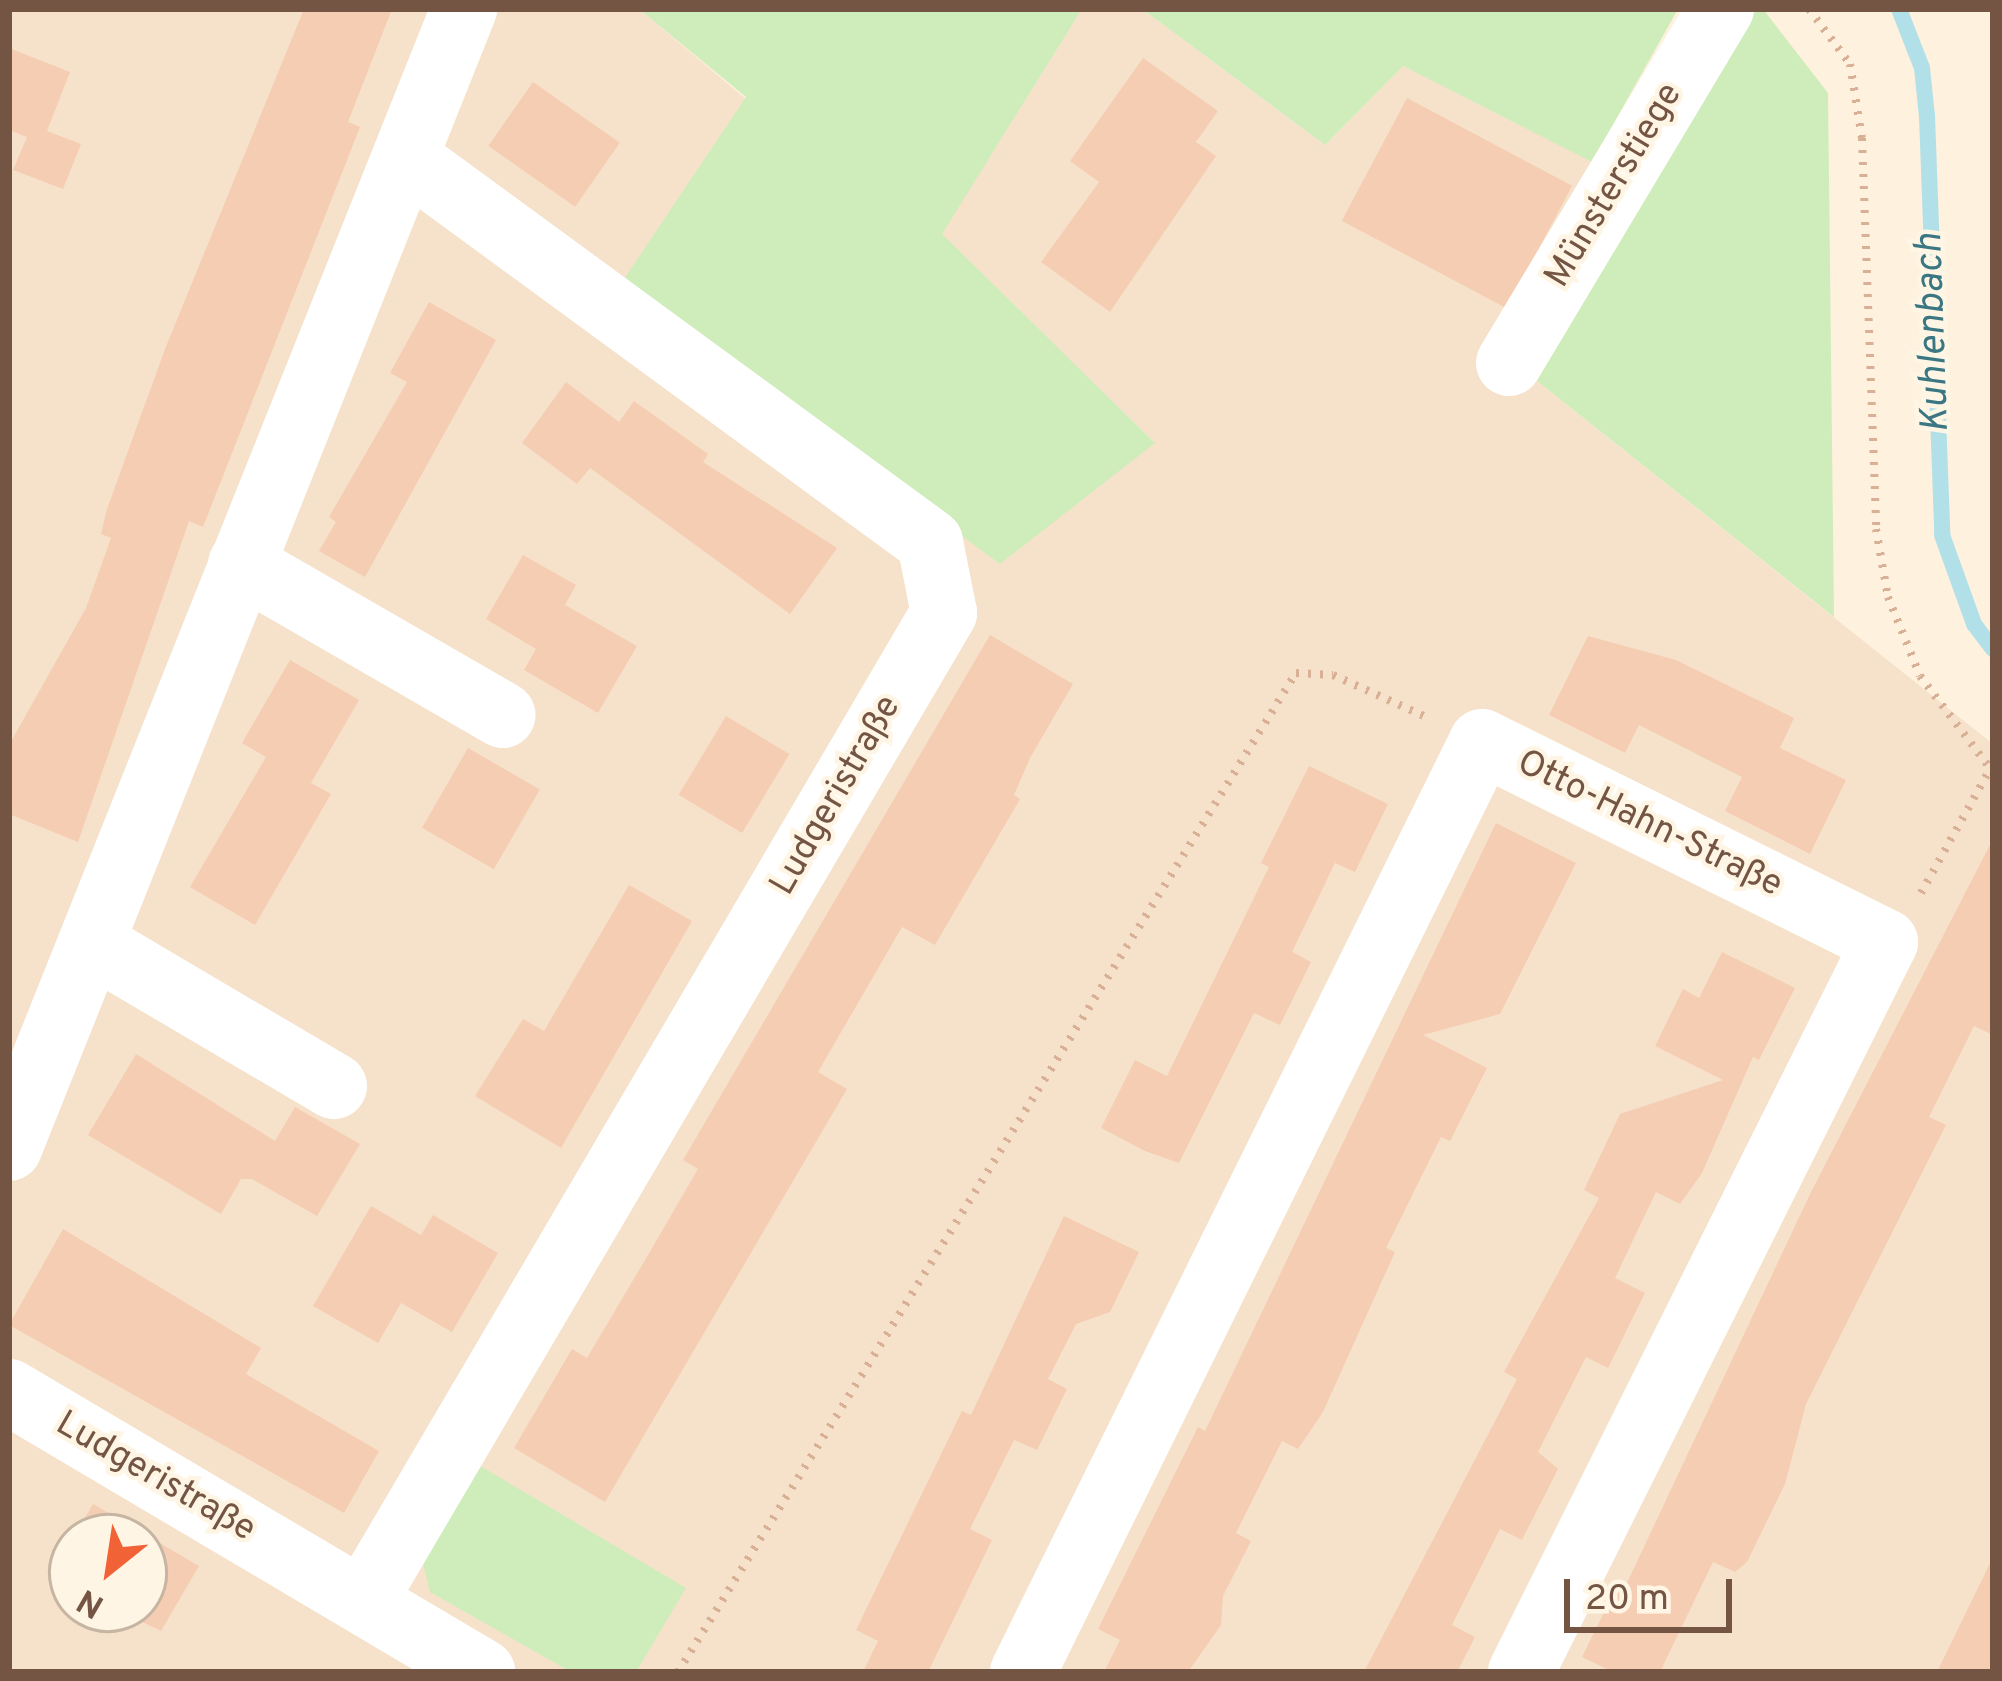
<!DOCTYPE html>
<meta charset="utf-8">
<style>
body{margin:0}
#map{position:relative;width:2002px;height:1681px;overflow:hidden;background:#fef1dd;font-family:Overpass,sans-serif}
div>[style]{position:absolute}
.residential>*{inset:0;background:#f6e2cb}
.green>*{inset:0;background:#cfecbb}
.stream>*{height:16px;margin:-8px;padding:0 8px;transform-origin:8px;border-radius:8px;background:#b1e0e8}
.building>*{inset:0;background:#f5cdb2;transform-origin:0 0}
.path>*{height:8px;margin-top:-4px;transform-origin:0;background:repeating-linear-gradient(90deg,#d9b096 0 3px,transparent 0 12px)}
.minor>*{height:66px;margin:-33px;padding:0 33px;transform-origin:33px;border-radius:33px;background:#fff}
span{translate:-50% -50%;white-space:nowrap;text-align:center;line-height:1.15;-webkit-text-stroke:9px #fff5e4;paint-order:stroke}
.street-label{font-size:36px;color:#745544}
.water-label{font-size:39px;color:#3a7783;font-style:italic}
.frame{position:absolute;inset:0;border:12px solid #745544;pointer-events:none}
.north{position:absolute;left:48px;top:1513px;width:120px;height:120px;box-sizing:border-box;background:#fff5e4;border:3px solid #c7b5a4;border-radius:50%;rotate:210deg;font-size:33px;font-weight:700;line-height:48px;text-align:center;color:#745544}
.north::after{content:'';display:block;margin:auto;width:42px;height:54px;background:#f26237;clip-path:polygon(50% 0,100% 100%,50% 72%,0 100%)}
.scale{position:absolute;left:1564px;top:1579px;width:168px;height:54px;box-sizing:border-box;border:6px solid #745544;border-top:0;padding-left:15px;font-size:36px;line-height:42px;white-space:nowrap;color:#745544;-webkit-text-stroke:9px #fff5e4;paint-order:stroke}
</style>
<div id="map">
<div class="residential">
<div style="clip-path:polygon(evenodd,9px 9px,639px 9px,1155px 443px,941px 234px,1082px 9px,1142px 9px,1325px 145px,1403px 66px,1635px 183px,1538px 382px,1993px 744px,1993px 1672px,9px 1672px,9px 9px,72px 1537px,144px 1537px,144px 1609px,72px 1609px,72px 1537px)"></div>
</div>
<div class="green">
<div style="clip-path:polygon(639px 9px,1082px 9px,942px 234px,1155px 443px,1000px 564px,620px 285px,746px 97px)"></div>
<div style="clip-path:polygon(1142px 9px,1678px 9px,1592px 162px,1403px 66px,1325px 145px)"></div>
<div style="clip-path:polygon(1746px 9px,1763px 9px,1828px 93px,1834px 617px,1537px 381px,1635px 183px)"></div>
<div style="clip-path:polygon(477px 1464px,686px 1588px,636px 1672px,571px 1672px,430px 1592px,422px 1559px)"></div>
</div>
<div class="stream">
<div style="left:1899px;top:9px;width:63px;rotate:68.7deg"></div>
<div style="left:1922px;top:68px;width:48px;rotate:84.1deg"></div>
<div style="left:1927px;top:116px;width:419px;rotate:87.9deg"></div>
<div style="left:1942px;top:535px;width:95px;rotate:70.2deg"></div>
<div style="left:1974px;top:624px;width:31px;rotate:53deg"></div>
</div>
<div class="building">
<div style="clip-path:polygon(304px 9px,392px 9px,348px 122px,360px 127px,203px 527px,189px 521px,78px 842px,9px 814px,9px 745px,86px 608px,111px 538px,101px 534px,107px 509px,165px 349px)"></div>
<div style="clip-path:polygon(9px 48px,70px 72px,47px 131px,81px 144px,63px 189px,13px 170px,27px 137px,9px 130px)"></div>
<div style="clip-path:polygon(1143px 58px,1218px 111px,1196px 142px,1216px 156px,1110px 312px,1041px 262px,1099px 182px,1070px 161px)"></div>
<div style="left:533px;top:82px;width:106px;height:78px;rotate:35deg"></div>
<div style="left:1407px;top:98px;width:187px;height:139px;rotate:28deg"></div>
<div style="clip-path:polygon(429px 302px,496px 340px,365px 577px,319px 551px,336px 522px,329px 517px,407px 382px,390px 373px)"></div>
<div style="clip-path:polygon(566px 382px,619px 422px,634px 401px,708px 454px,703px 462px,837px 548px,790px 614px,590px 468px,577px 484px,522px 443px)"></div>
<div style="clip-path:polygon(523px 555px,576px 585px,565px 605px,637px 646px,598px 713px,524px 670px,536px 649px,486px 619px)"></div>
<div style="clip-path:polygon(990px 635px,1073px 684px,1030px 758px,1014px 795px,1020px 799px,935px 945px,902px 927px,818px 1072px,847px 1089px,605px 1502px,514px 1448px,572px 1349px,587px 1358px,648px 1255px,698px 1169px,683px 1160px)"></div>
<div style="clip-path:polygon(1588px 636px,1676px 660px,1794px 718px,1780px 748px,1846px 780px,1810px 854px,1725px 811px,1742px 777px,1639px 725px,1625px 753px,1549px 715px)"></div>
<div style="clip-path:polygon(290px 660px,359px 700px,311px 783px,331px 794px,255px 925px,190px 887px,266px 757px,242px 743px)"></div>
<div style="left:726px;top:716px;width:74px;height:92px;rotate:31deg"></div>
<div style="left:468px;top:748px;width:83px;height:92px;rotate:30deg"></div>
<div style="clip-path:polygon(1309px 766px,1388px 804px,1355px 872px,1335px 863px,1292px 952px,1311px 962px,1280px 1025px,1254px 1013px,1179px 1163px,1145px 1151px,1101px 1128px,1135px 1060px,1167px 1076px,1269px 867px,1261px 863px)"></div>
<div style="clip-path:polygon(1496px 823px,1576px 863px,1500px 1014px,1423px 1035px,1487px 1068px,1450px 1141px,1441px 1137px,1386px 1248px,1395px 1252px,1323px 1412px,1298px 1449px,1282px 1441px,1236px 1533px,1251px 1541px,1223px 1596px,1221px 1625px,1188px 1672px,1104px 1672px,1120px 1640px,1098px 1629px,1198px 1427px,1205px 1431px)"></div>
<div style="clip-path:polygon(1993px 839px,1993px 1035px,1974px 1026px,1929px 1117px,1946px 1125px,1806px 1404px,1785px 1484px,1747px 1562px,1735px 1572px,1713px 1562px,1660px 1672px,1613px 1672px,1582px 1657px,1619px 1582px,1626px 1585px,1811px 1192px)"></div>
<div style="clip-path:polygon(629px 885px,692px 921px,561px 1148px,475px 1096px,523px 1019px,544px 1031px)"></div>
<div style="clip-path:polygon(1722px 952px,1795px 988px,1759px 1060px,1753px 1057px,1702px 1173px,1680px 1204px,1656px 1192px,1615px 1278px,1645px 1293px,1608px 1368px,1586px 1357px,1538px 1452px,1558px 1469px,1522px 1540px,1500px 1529px,1452px 1625px,1475px 1637px,1457px 1672px,1364px 1672px,1517px 1379px,1504px 1372px,1599px 1198px,1584px 1190px,1620px 1114px,1723px 1080px,1655px 1046px,1683px 989px,1699px 998px)"></div>
<div style="clip-path:polygon(136px 1054px,275px 1141px,295px 1107px,360px 1144px,317px 1216px,252px 1179px,241px 1179px,221px 1214px,88px 1135px)"></div>
<div style="clip-path:polygon(371px 1206px,421px 1235px,433px 1215px,498px 1253px,452px 1332px,401px 1303px,378px 1343px,313px 1306px)"></div>
<div style="clip-path:polygon(1064px 1216px,1139px 1252px,1110px 1312px,1076px 1324px,1048px 1379px,1067px 1389px,1037px 1450px,1014px 1440px,970px 1529px,992px 1540px,928px 1672px,863px 1672px,878px 1641px,856px 1630px,962px 1411px,971px 1415px)"></div>
<div style="clip-path:polygon(63px 1229px,261px 1348px,246px 1374px,379px 1451px,344px 1513px,9px 1325px)"></div>
<div style="clip-path:polygon(93px 1504px,199px 1566px,161px 1631px,115px 1609px,144px 1609px,144px 1537px,74px 1537px)"></div>
<div style="clip-path:polygon(1993px 1557px,1993px 1672px,1937px 1672px)"></div>
</div>
<div class="path">
<div style="left:1809px;top:9px;width:69px;rotate:53.3deg"></div>
<div style="left:1850px;top:64px;width:75px;rotate:80.8deg"></div>
<div style="left:1862px;top:138px;width:391px;rotate:87.9deg"></div>
<div style="left:1876px;top:529px;width:69px;rotate:80deg"></div>
<div style="left:1888px;top:597px;width:85px;rotate:67.9deg"></div>
<div style="left:1920px;top:676px;width:121px;rotate:52.8deg"></div>
<div style="left:1921px;top:893px;width:142px;rotate:-60.9deg"></div>
<div style="left:678px;top:1672px;width:1175px;rotate:-58.26deg"></div>
<div style="left:1296px;top:673px;width:37px;rotate:3deg"></div>
<div style="left:1333px;top:675px;width:102px;rotate:24.3deg"></div>
</div>
<div class="minor">
<div style="left:1509px;top:363px;width:413px;rotate:-59.1deg"></div>
<div style="left:241px;top:564px;width:302px;rotate:30deg"></div>
<div style="left:91px;top:943px;width:282px;rotate:30.5deg"></div>
<div style="left:9px;top:1148px;width:1227px;rotate:-68.22deg"></div>
<div style="left:9px;top:1392px;width:550px;rotate:30.62deg"></div>
<div style="left:364px;top:1600px;width:1145px;rotate:-59.56deg"></div>
<div style="left:944px;top:613px;width:72px;rotate:-101.2deg"></div>
<div style="left:930px;top:542px;width:648px;rotate:-143.78deg"></div>
<div style="left:1023px;top:1672px;width:1037px;rotate:-63.73deg"></div>
<div style="left:1482px;top:742px;width:450px;rotate:26.4deg"></div>
<div style="left:1885px;top:942px;width:816px;rotate:116.5deg"></div>
</div>
<div class="street-label">
<span style="left:1615px;top:186px;rotate:-59deg">Münsterstiege</span>
<span style="left:837px;top:796px;rotate:-60deg">Ludgeristraße</span>
<span style="left:1649px;top:825px;rotate:26deg">Otto-Hahn-Straße</span>
<span style="left:155px;top:1478px;rotate:30deg">Ludgeristraße</span>
</div>
<div class="water-label">
<span style="left:1935px;top:333px;rotate:-92deg">Kuhlenbach</span>
</div>
<div class="frame"></div>
<div class="north">N</div>
<div class="scale">20 m</div>
</div>
